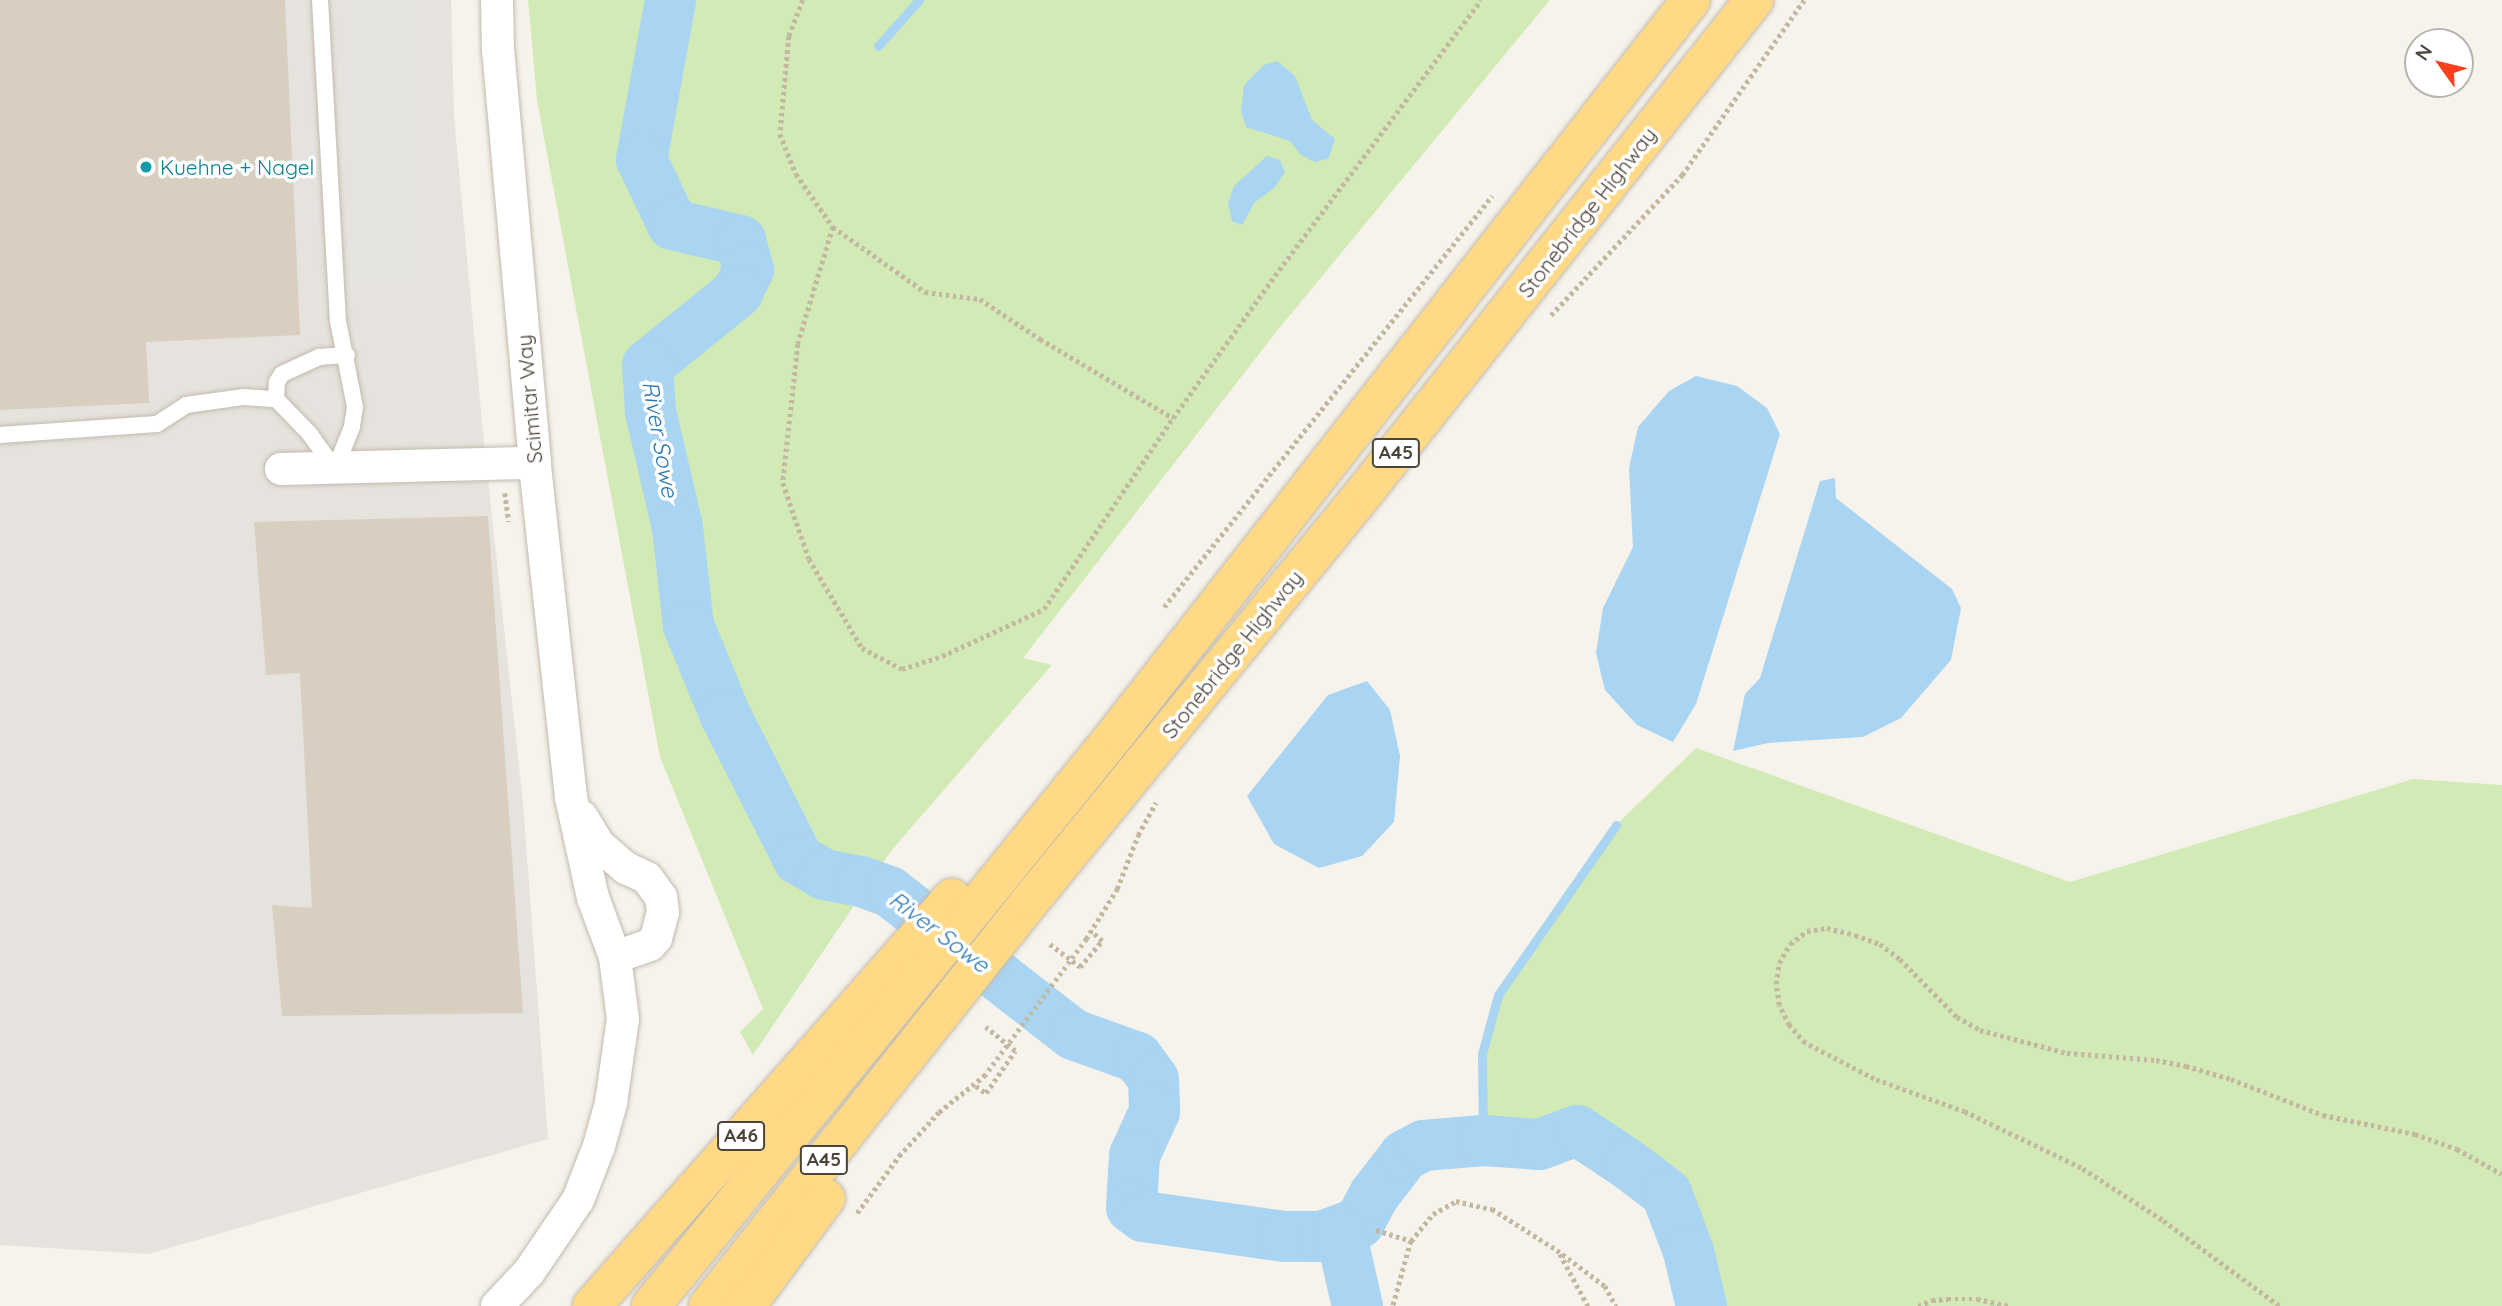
<!DOCTYPE html>
<style>
body{margin:0}
#map{position:relative;width:2502px;height:1306px;overflow:hidden;background:#f6f3ec;font-family:Quicksand,sans-serif}
div>[style]{position:absolute}
.industrial>*{inset:0;background:#e6e2dd}
.green>*{inset:0;background:#d2eab5}
.parking>*{inset:0;background:#e5e3e0;transform-origin:0 0}
.water>*{inset:0;background:#a9d4f2}
.stream>*{height:9px;margin:-4.5px;padding:0 4.5px;transform-origin:4.5px;border-radius:4.5px;background:#a9d4f2}
.river>*{height:51px;margin:-25.5px;padding:0 25.5px;transform-origin:25.5px;border-radius:25.5px;background:#a9d4f2}
.building>*{inset:0;background:#d8cfc1}
.path>*{height:4.5px;margin-top:-2.25px;transform-origin:0;background:repeating-linear-gradient(90deg,#c4b79f 0 3.5px,transparent 0 7px)}
.roads{filter:drop-shadow(0 0 2px #c2bbae) drop-shadow(0 0 2px #c2bbae)}
.service>*{height:16px;margin:-8px;padding:0 8px;transform-origin:8px;border-radius:8px;background:#fff}
.minor>*{height:32px;margin:-16px;padding:0 16px;transform-origin:16px;border-radius:16px;background:#fff}
.trunk>*{height:38px;margin:-19px;padding:0 19px;transform-origin:19px;border-radius:19px;background:#ffd985}
.path-bridge>*{height:4.5px;margin-top:-2.25px;transform-origin:0;background:repeating-linear-gradient(90deg,#c4b79f 0 3.5px,transparent 0 7px)}
.dots>*{width:19px;height:19px;translate:-50% -50%;box-sizing:border-box;border:4px solid #fff;border-radius:50%}
span{translate:-50% -50%;white-space:nowrap;text-align:center;line-height:1.15;-webkit-text-stroke:7px #fff;paint-order:stroke}
.shield-label span{padding:2px 5px;background:#fff;border:2px solid;border-radius:5px;-webkit-text-stroke-width:0}
.shield-label{font-size:19px;color:#4b4439;font-weight:700}
.culture-label{font-size:21px;color:#0d838f}
.left{translate:0 -50%;text-align:left}
.street-label{font-size:21px;color:#4b4439}
.water-label{font-size:23px;color:#2e7ab2;font-style:italic}
.north{position:absolute;left:2404px;top:28px;width:70px;height:70px;box-sizing:border-box;background:#fff;border:2px solid #b7b4b0;border-radius:50%;rotate:304deg;font-size:19px;font-weight:700;line-height:28px;text-align:center;color:#4b4439}
.north::after{content:'';display:block;margin:auto;width:24px;height:32px;background:#fc3f1d;clip-path:polygon(50% 0,100% 100%,50% 72%,0 100%)}
</style>
<div id="map">
<div class="industrial">
<div style="clip-path:polygon(0 0,451px 0,454px 116px,484px 443px,523px 803px,548px 1139px,148px 1254px,0 1245px)"></div>
</div>
<div class="green">
<div style="clip-path:polygon(528px 0,1550px 0,1276px 332px,1023px 658px,1052px 665px,891px 851px,753px 1055px,740px 1032px,763px 1009px,660px 757px,537px 100px)"></div>
<div style="clip-path:polygon(1696px 748px,2070px 882px,2413px 779px,2502px 785px,2502px 1306px,1700px 1306px,1688px 1251px,1666px 1193px,1577px 1131px,1539px 1144px,1483px 1140px,1482px 1054px,1498px 995px,1584px 867px,1616px 825px)"></div>
</div>
<div class="parking">
<div style="left:350px;top:0;width:72px;height:286px"></div>
</div>
<div class="water">
<div style="clip-path:polygon(1277px 61px,1295px 76px,1312px 120px,1335px 139px,1329px 158px,1315px 162px,1301px 155px,1290px 141px,1246px 127px,1241px 111px,1244px 85px,1264px 65px)"></div>
<div style="clip-path:polygon(1267px 156px,1280px 160px,1285px 172px,1275px 187px,1254px 203px,1242px 225px,1232px 221px,1228px 203px,1234px 186px)"></div>
<div style="clip-path:polygon(1696px 376px,1737px 386px,1767px 408px,1780px 434px,1696px 704px,1673px 742px,1637px 725px,1605px 690px,1596px 653px,1603px 608px,1633px 547px,1629px 468px,1638px 427px,1669px 391px)"></div>
<div style="clip-path:polygon(1835px 478px,1836px 498px,1952px 589px,1961px 608px,1951px 660px,1901px 718px,1863px 737px,1768px 743px,1733px 751px,1745px 694px,1760px 678px,1820px 481px)"></div>
<div style="clip-path:polygon(1367px 681px,1390px 710px,1400px 756px,1394px 822px,1362px 856px,1319px 868px,1274px 844px,1247px 796px,1328px 695px)"></div>
</div>
<div class="stream">
<div style="left:878px;top:46px;width:62px;rotate:-48.3deg"></div>
<div style="left:1483px;top:1140px;width:86px;rotate:-90.7deg"></div>
<div style="left:1482px;top:1054px;width:61px;rotate:-74.8deg"></div>
<div style="left:1498px;top:995px;width:207px;rotate:-55.2deg"></div>
</div>
<div class="river">
<div style="left:670px;top:0;width:162px;rotate:100.3deg"></div>
<div style="left:641px;top:159px;width:72px;rotate:64.5deg"></div>
<div style="left:672px;top:224px;width:70px;rotate:13.2deg"></div>
<div style="left:740px;top:240px;width:30px;rotate:75deg"></div>
<div style="left:748px;top:269px;width:25px;rotate:116deg"></div>
<div style="left:737px;top:292px;width:116px;rotate:141deg"></div>
<div style="left:647px;top:365px;width:46px;rotate:86.3deg"></div>
<div style="left:650px;top:411px;width:119px;rotate:76.9deg"></div>
<div style="left:677px;top:527px;width:99px;rotate:83.6deg"></div>
<div style="left:688px;top:625px;width:97px;rotate:67.7deg"></div>
<div style="left:725px;top:715px;width:161px;rotate:63.1deg"></div>
<div style="left:798px;top:859px;width:30px;rotate:30deg"></div>
<div style="left:824px;top:874px;width:38px;rotate:11deg"></div>
<div style="left:861px;top:881px;width:30px;rotate:20deg"></div>
<div style="left:889px;top:891px;width:233px;rotate:37.9deg"></div>
<div style="left:1073px;top:1034px;width:68px;rotate:19.8deg"></div>
<div style="left:1137px;top:1057px;width:27px;rotate:54deg"></div>
<div style="left:1153px;top:1079px;width:32px;rotate:88deg"></div>
<div style="left:1154px;top:1111px;width:48px;rotate:114.4deg"></div>
<div style="left:1134px;top:1155px;width:52px;rotate:93.3deg"></div>
<div style="left:1131px;top:1207px;width:15px;rotate:37deg"></div>
<div style="left:1143px;top:1216px;width:141px;rotate:8.1deg"></div>
<div style="left:1283px;top:1236px;width:38px"></div>
<div style="left:1321px;top:1236px;width:40px;rotate:-20.2deg"></div>
<div style="left:1359px;top:1222px;width:32px;rotate:-62deg"></div>
<div style="left:1374px;top:1194px;width:49px;rotate:-52.4deg"></div>
<div style="left:1404px;top:1155px;width:21px;rotate:-28deg"></div>
<div style="left:1423px;top:1145px;width:60px;rotate:-4.8deg"></div>
<div style="left:1483px;top:1140px;width:56px;rotate:4.1deg"></div>
<div style="left:1539px;top:1144px;width:40px;rotate:-20.2deg"></div>
<div style="left:1577px;top:1130px;width:61px;rotate:33.7deg"></div>
<div style="left:1628px;top:1164px;width:48px;rotate:37.3deg"></div>
<div style="left:1666px;top:1193px;width:62px;rotate:69.2deg"></div>
<div style="left:1688px;top:1251px;width:57px;rotate:76.7deg"></div>
<div style="left:1340px;top:1231px;width:77px;rotate:77.2deg"></div>
</div>
<div class="building">
<div style="clip-path:polygon(0 0,285px 0,300px 335px,146px 342px,149px 403px,0 410px)"></div>
<div style="clip-path:polygon(488px 516px,523px 1013px,282px 1016px,272px 905px,312px 908px,300px 673px,266px 675px,254px 522px)"></div>
</div>
<div class="path">
<div style="left:803px;top:0;width:39px;rotate:111deg"></div>
<div style="left:789px;top:36px;width:98px;rotate:95.2deg"></div>
<div style="left:780px;top:134px;width:43px;rotate:68.2deg"></div>
<div style="left:796px;top:174px;width:65px;rotate:55.1deg"></div>
<div style="left:833px;top:227px;width:122px;rotate:106.7deg"></div>
<div style="left:798px;top:344px;width:140px;rotate:96.2deg"></div>
<div style="left:783px;top:483px;width:80px;rotate:71.1deg"></div>
<div style="left:809px;top:559px;width:104px;rotate:59.2deg"></div>
<div style="left:862px;top:648px;width:45px;rotate:27.7deg"></div>
<div style="left:902px;top:669px;width:42px;rotate:-18deg"></div>
<div style="left:942px;top:656px;width:112px;rotate:-24.7deg"></div>
<div style="left:1044px;top:609px;width:230px;rotate:-56deg"></div>
<div style="left:1173px;top:418px;width:182px;rotate:-54.4deg"></div>
<div style="left:1279px;top:270px;width:337px;rotate:-53.2deg"></div>
<div style="left:833px;top:227px;width:113px;rotate:35.2deg"></div>
<div style="left:925px;top:292px;width:55px;rotate:7.3deg"></div>
<div style="left:980px;top:299px;width:72px;rotate:33.7deg"></div>
<div style="left:1040px;top:339px;width:155px;rotate:30.7deg"></div>
<div style="left:1551px;top:315px;width:192px;rotate:-46.9deg"></div>
<div style="left:1682px;top:175px;width:213px;rotate:-55.1deg"></div>
<div style="left:505px;top:493px;width:29px;rotate:82deg"></div>
<div style="left:1164px;top:607px;width:526px;rotate:-51.41deg"></div>
<div style="left:1086px;top:939px;width:59px;rotate:-58.2deg"></div>
<div style="left:1117px;top:889px;width:58px;rotate:-68.7deg"></div>
<div style="left:1138px;top:835px;width:37px;rotate:-61deg"></div>
<div style="left:1050px;top:944px;width:38px;rotate:37deg"></div>
<div style="left:1080px;top:967px;width:34px;rotate:-50deg"></div>
<div style="left:1102px;top:941px;width:15px;rotate:-138deg"></div>
<div style="left:976px;top:1086px;width:12px;rotate:35deg"></div>
<div style="left:986px;top:1093px;width:51px;rotate:-55.4deg"></div>
<div style="left:1015px;top:1051px;width:38px;rotate:-141deg"></div>
<div style="left:857px;top:1213px;width:71px;rotate:-53.6deg"></div>
<div style="left:899px;top:1156px;width:59px;rotate:-47.7deg"></div>
<div style="left:939px;top:1112px;width:58px;rotate:-38.7deg"></div>
<div style="left:1376px;top:1230px;width:37px;rotate:17deg"></div>
<div style="left:1411px;top:1241px;width:67px;rotate:105.5deg"></div>
<div style="left:1411px;top:1241px;width:35px;rotate:-51deg"></div>
<div style="left:1433px;top:1214px;width:26px;rotate:-29deg"></div>
<div style="left:1456px;top:1201px;width:37px;rotate:13deg"></div>
<div style="left:1492px;top:1209px;width:77px;rotate:32.2deg"></div>
<div style="left:1557px;top:1250px;width:60px;rotate:36.9deg"></div>
<div style="left:1605px;top:1286px;width:23px;rotate:61deg"></div>
<div style="left:1560px;top:1254px;width:59px;rotate:61.7deg"></div>
<div style="left:1918px;top:1306px;width:15px;rotate:-23deg"></div>
<div style="left:1932px;top:1300px;width:16px;rotate:-4deg"></div>
<div style="left:1948px;top:1299px;width:29px"></div>
<div style="left:1977px;top:1299px;width:33px;rotate:12deg"></div>
<div style="left:2279px;top:1306px;width:145px;rotate:-143.7deg"></div>
<div style="left:2162px;top:1220px;width:96px;rotate:-147.3deg"></div>
<div style="left:2081px;top:1168px;width:129px;rotate:-154.2deg"></div>
<div style="left:1965px;top:1112px;width:97px;rotate:-160.1deg"></div>
<div style="left:1874px;top:1079px;width:78px;rotate:-152.4deg"></div>
<div style="left:1805px;top:1043px;width:24px;rotate:-132deg"></div>
<div style="left:1789px;top:1025px;width:22px;rotate:-117deg"></div>
<div style="left:1779px;top:1005px;width:21px;rotate:-98deg"></div>
<div style="left:1776px;top:984px;width:21px;rotate:-82deg"></div>
<div style="left:1779px;top:963px;width:22px;rotate:-60deg"></div>
<div style="left:1790px;top:944px;width:21px;rotate:-37deg"></div>
<div style="left:1807px;top:931px;width:20px;rotate:-9deg"></div>
<div style="left:1827px;top:928px;width:29px;rotate:14deg"></div>
<div style="left:1855px;top:935px;width:27px;rotate:20deg"></div>
<div style="left:1880px;top:944px;width:25px;rotate:37deg"></div>
<div style="left:1900px;top:959px;width:81px;rotate:45.5deg"></div>
<div style="left:1957px;top:1017px;width:26px;rotate:29deg"></div>
<div style="left:1980px;top:1030px;width:90px;rotate:14.8deg"></div>
<div style="left:2067px;top:1053px;width:89px;rotate:4.5deg"></div>
<div style="left:2156px;top:1060px;width:31px;rotate:11deg"></div>
<div style="left:2186px;top:1066px;width:47px;rotate:16.1deg"></div>
<div style="left:2231px;top:1079px;width:99px;rotate:21.4deg"></div>
<div style="left:2323px;top:1115px;width:94px;rotate:11.7deg"></div>
<div style="left:2415px;top:1134px;width:45px;rotate:19.7deg"></div>
<div style="left:2457px;top:1149px;width:51px;rotate:29.1deg"></div>
</div>
<div class="roads">
<div class="service">
<div style="left:320px;top:0;width:322px;rotate:86.8deg"></div>
<div style="left:338px;top:321px;width:88px;rotate:78.8deg"></div>
<div style="left:355px;top:407px;width:20px;rotate:99deg"></div>
<div style="left:352px;top:427px;width:45px;rotate:112deg"></div>
<div style="left:276px;top:399px;width:17px;rotate:-87deg"></div>
<div style="left:277px;top:382px;width:9px;rotate:-58deg"></div>
<div style="left:282px;top:374px;width:41px;rotate:-24.7deg"></div>
<div style="left:319px;top:357px;width:28px;rotate:-4deg"></div>
<div style="left:0;top:435px;width:157px;rotate:-4deg"></div>
<div style="left:157px;top:424px;width:35px;rotate:-33deg"></div>
<div style="left:186px;top:405px;width:59px;rotate:-7.9deg"></div>
<div style="left:244px;top:397px;width:32px;rotate:4deg"></div>
<div style="left:276px;top:399px;width:47px;rotate:45.9deg"></div>
<div style="left:309px;top:433px;width:44px;rotate:54.2deg"></div>
</div>
<div class="minor">
<div style="left:281px;top:469px;width:254px;rotate:-1.4deg"></div>
<div style="left:582px;top:817px;width:31px;rotate:59deg"></div>
<div style="left:598px;top:844px;width:37px;rotate:41deg"></div>
<div style="left:626px;top:868px;width:23px;rotate:25deg"></div>
<div style="left:647px;top:878px;width:24px;rotate:54deg"></div>
<div style="left:661px;top:897px;width:15px;rotate:82deg"></div>
<div style="left:663px;top:912px;width:27px;rotate:105deg"></div>
<div style="left:656px;top:938px;width:9px;rotate:131deg"></div>
<div style="left:650px;top:945px;width:37px;rotate:161deg"></div>
<div style="left:497px;top:1306px;width:47px;rotate:-46.7deg"></div>
<div style="left:529px;top:1272px;width:87px;rotate:-55.8deg"></div>
<div style="left:578px;top:1200px;width:58px;rotate:-68.7deg"></div>
<div style="left:599px;top:1146px;width:45px;rotate:-74.4deg"></div>
<div style="left:611px;top:1103px;width:85px;rotate:-81.9deg"></div>
<div style="left:623px;top:1019px;width:63px;rotate:-97.4deg"></div>
<div style="left:615px;top:957px;width:63px;rotate:-110.4deg"></div>
<div style="left:593px;top:898px;width:103px;rotate:-102.3deg"></div>
<div style="left:571px;top:797px;width:336px;rotate:-96.2deg"></div>
<div style="left:535px;top:463px;width:414px;rotate:-95.1deg"></div>
<div style="left:498px;top:51px;width:51px;rotate:-91.1deg"></div>
</div>
<div class="trunk">
<div style="left:592px;top:1306px;width:544px;rotate:-48.58deg"></div>
<div style="left:651px;top:1306px;width:737px;rotate:-50.89deg"></div>
<div style="left:1116px;top:734px;width:932px;rotate:-51.93deg"></div>
<div style="left:708px;top:1306px;width:519px;rotate:-51.5deg"></div>
<div style="left:1031px;top:900px;width:531px;rotate:-50.73deg"></div>
<div style="left:1367px;top:489px;width:624px;rotate:-51.64deg"></div>
<div style="left:746px;top:1306px;width:134px;rotate:-53.5deg"></div>
</div>
</div>
<div class="path-bridge">
<div style="left:984px;top:1076px;width:171px;rotate:-53.3deg"></div>
</div>
<div class="dots">
<div style="left:146px;top:167px;background:#0f9aa8"></div>
</div>
<div class="shield-label">
<span style="left:1396px;top:453px">A45</span>
<span style="left:741px;top:1136px">A46</span>
<span style="left:824px;top:1160px">A45</span>
</div>
<div class="culture-label">
<span class="left" style="left:160px;top:167px">Kuehne + Nagel</span>
</div>
<div class="street-label">
<span style="left:1587px;top:212px;rotate:-52deg">Stonebridge Highway</span>
<span style="left:529px;top:399px;rotate:-95deg">Scimitar Way</span>
<span style="left:1232px;top:654px;rotate:-51deg">Stonebridge Highway</span>
</div>
<div class="water-label">
<span style="left:660px;top:439px;rotate:80deg">River Sowe</span>
<span style="left:939px;top:932px;rotate:37deg">River Sowe</span>
</div>
<div class="north">N</div>
</div>
